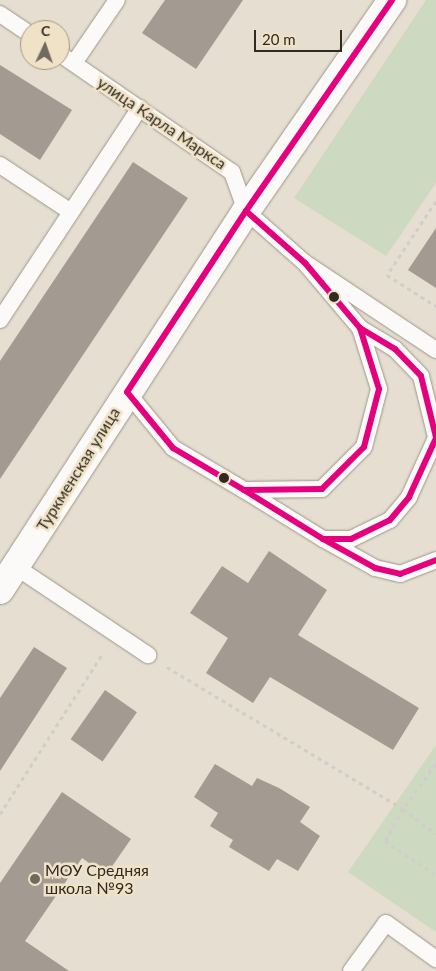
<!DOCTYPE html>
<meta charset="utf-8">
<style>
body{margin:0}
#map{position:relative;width:436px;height:971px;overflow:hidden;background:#e6ded0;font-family:Lato,sans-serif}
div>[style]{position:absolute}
.green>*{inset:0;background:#cdd9c1}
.building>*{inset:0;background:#a39a92;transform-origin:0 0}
.path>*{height:3px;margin-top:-1.5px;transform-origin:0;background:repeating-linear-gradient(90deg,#d0ceca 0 4px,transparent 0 8px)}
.roads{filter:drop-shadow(0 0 1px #9d978c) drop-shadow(0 0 1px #9d978c)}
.lane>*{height:16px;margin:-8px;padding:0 8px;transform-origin:8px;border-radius:8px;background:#fbfaf8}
.secondary>*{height:28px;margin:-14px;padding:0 14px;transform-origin:14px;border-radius:14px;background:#fbfaf8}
.bus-1>*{height:6px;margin:-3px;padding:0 3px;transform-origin:3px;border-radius:3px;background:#e5007d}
.dots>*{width:14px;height:14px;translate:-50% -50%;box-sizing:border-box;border:2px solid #f0e2c6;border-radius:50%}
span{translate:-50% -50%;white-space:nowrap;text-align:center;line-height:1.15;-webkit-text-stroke:5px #f0e2c6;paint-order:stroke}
.street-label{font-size:16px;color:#302a20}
.poi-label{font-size:16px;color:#302a20}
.left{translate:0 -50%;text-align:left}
.north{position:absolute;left:20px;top:20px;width:50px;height:50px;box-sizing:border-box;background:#f0e2c6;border:1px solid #a39884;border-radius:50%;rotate:3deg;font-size:14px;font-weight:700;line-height:20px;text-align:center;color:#302a20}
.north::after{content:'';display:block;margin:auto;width:18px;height:22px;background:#70695e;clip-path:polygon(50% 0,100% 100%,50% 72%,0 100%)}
.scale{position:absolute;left:254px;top:30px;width:88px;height:22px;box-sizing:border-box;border:2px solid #302a20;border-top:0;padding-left:6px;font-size:15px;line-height:18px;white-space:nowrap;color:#302a20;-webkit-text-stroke:4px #f0e2c6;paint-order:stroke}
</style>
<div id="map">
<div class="green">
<div style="clip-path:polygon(426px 0,436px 0,436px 183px,386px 256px,294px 198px)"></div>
<div style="clip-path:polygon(436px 745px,436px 932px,348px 872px)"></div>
</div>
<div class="building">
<div style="clip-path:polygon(165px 0,243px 0,196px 69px,142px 33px)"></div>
<div style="clip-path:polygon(0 65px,72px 110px,40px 160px,0 134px)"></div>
<div style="clip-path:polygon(133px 162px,188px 198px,0 479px,0 361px)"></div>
<div style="clip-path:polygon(436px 228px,436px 288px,408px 270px)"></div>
<div style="clip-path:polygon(269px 551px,327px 590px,298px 635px,419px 708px,393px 750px,270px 677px,253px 703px,206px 673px,228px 638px,190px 613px,222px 566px,248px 583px)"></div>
<div style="clip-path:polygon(34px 647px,67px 668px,0 771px,0 698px)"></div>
<div style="left:105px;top:690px;width:39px;height:60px;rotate:35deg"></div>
<div style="clip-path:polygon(215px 764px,252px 786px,257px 778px,279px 788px,310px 807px,300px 822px,320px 836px,298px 871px,277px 859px,269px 871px,229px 847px,233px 840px,210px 826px,218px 813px,194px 797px)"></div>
<div style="clip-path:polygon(62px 792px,131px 839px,106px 875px,82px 858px,25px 941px,69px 971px,0 971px,0 883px)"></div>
</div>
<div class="path">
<div style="left:436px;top:201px;width:89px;rotate:123.5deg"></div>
<div style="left:387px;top:275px;width:58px;rotate:32.3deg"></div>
<div style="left:167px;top:667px;width:275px;rotate:31deg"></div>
<div style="left:403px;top:809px;width:37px;rotate:119deg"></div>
<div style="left:385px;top:841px;width:61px;rotate:33.7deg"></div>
<div style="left:436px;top:764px;width:56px;rotate:126.3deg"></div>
<div style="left:403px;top:809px;width:41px;rotate:37.1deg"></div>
<div style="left:0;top:814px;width:191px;rotate:-57.4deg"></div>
</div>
<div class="roads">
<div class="lane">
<div style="left:0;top:14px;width:36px;rotate:34deg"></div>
<div style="left:60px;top:54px;width:209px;rotate:34.5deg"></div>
<div style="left:232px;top:172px;width:41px;rotate:70.3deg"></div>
<div style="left:246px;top:211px;width:79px;rotate:41.4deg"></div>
<div style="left:305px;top:263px;width:157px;rotate:33.6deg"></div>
<div style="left:74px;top:63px;width:76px;rotate:-55.7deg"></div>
<div style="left:0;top:165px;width:85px;rotate:33.5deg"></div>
<div style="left:0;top:320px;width:254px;rotate:-56.6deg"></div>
<div style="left:360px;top:328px;width:41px;rotate:31deg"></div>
<div style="left:395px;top:349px;width:37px;rotate:46deg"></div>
<div style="left:421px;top:376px;width:63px;rotate:76.2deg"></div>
<div style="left:127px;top:392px;width:72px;rotate:50.6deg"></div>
<div style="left:173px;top:448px;width:82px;rotate:30.6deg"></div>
<div style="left:244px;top:490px;width:78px;rotate:-0.7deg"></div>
<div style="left:322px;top:489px;width:59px;rotate:-45deg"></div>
<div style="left:364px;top:447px;width:60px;rotate:-75.5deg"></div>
<div style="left:379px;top:389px;width:64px;rotate:-107.3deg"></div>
<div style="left:360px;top:328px;width:85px;rotate:-130.2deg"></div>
<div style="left:244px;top:490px;width:93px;rotate:31.8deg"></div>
<div style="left:323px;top:539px;width:28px"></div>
<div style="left:351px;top:539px;width:43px;rotate:-26deg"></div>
<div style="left:390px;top:520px;width:30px;rotate:-50deg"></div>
<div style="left:409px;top:497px;width:65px;rotate:-65.4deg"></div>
<div style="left:325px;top:540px;width:57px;rotate:29.2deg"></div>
<div style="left:375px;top:568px;width:26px;rotate:13deg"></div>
<div style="left:400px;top:574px;width:39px;rotate:-21deg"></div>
<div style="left:16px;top:567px;width:159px;rotate:33.7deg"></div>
<div style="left:351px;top:971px;width:59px;rotate:-53.9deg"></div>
<div style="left:386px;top:923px;width:62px;rotate:35.8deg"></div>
</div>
<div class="secondary">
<div style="left:0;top:590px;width:452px;rotate:-57deg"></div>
<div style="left:246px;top:211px;width:257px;rotate:-55.3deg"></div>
</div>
</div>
<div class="bus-1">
<div style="left:246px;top:211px;width:79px;rotate:41.4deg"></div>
<div style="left:305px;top:263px;width:85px;rotate:49.8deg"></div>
<div style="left:360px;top:328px;width:64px;rotate:72.7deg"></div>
<div style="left:379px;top:389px;width:60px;rotate:104.5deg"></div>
<div style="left:364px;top:447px;width:59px;rotate:135deg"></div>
<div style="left:322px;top:489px;width:78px;rotate:179.3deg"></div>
<div style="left:244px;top:490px;width:82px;rotate:-149.4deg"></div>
<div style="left:173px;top:448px;width:72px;rotate:-129.4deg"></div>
<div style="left:127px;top:392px;width:217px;rotate:-56.7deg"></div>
<div style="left:246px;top:211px;width:257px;rotate:-55.3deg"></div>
<div style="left:360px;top:328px;width:41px;rotate:31deg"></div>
<div style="left:395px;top:349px;width:37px;rotate:46deg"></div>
<div style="left:421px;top:376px;width:63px;rotate:76.2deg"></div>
<div style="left:244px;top:490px;width:93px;rotate:31.8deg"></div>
<div style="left:323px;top:539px;width:28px"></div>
<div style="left:351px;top:539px;width:43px;rotate:-26deg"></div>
<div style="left:390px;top:520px;width:30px;rotate:-50deg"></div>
<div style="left:409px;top:497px;width:65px;rotate:-65.4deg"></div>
<div style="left:323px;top:539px;width:60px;rotate:29.1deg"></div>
<div style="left:375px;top:568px;width:26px;rotate:13deg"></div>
<div style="left:400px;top:574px;width:39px;rotate:-21deg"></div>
</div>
<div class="dots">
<div style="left:334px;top:297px;background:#302a20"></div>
<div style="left:224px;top:478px;background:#302a20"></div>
<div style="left:35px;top:879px;background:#70695e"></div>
</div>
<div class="street-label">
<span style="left:162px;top:123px;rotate:34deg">улица Карла Маркса</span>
<span style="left:78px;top:469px;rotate:-58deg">Туркменская улица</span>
</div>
<div class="poi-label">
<span class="left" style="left:45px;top:879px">МОУ Средняя<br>школа №93</span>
</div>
<div class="north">С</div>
<div class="scale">20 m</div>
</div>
